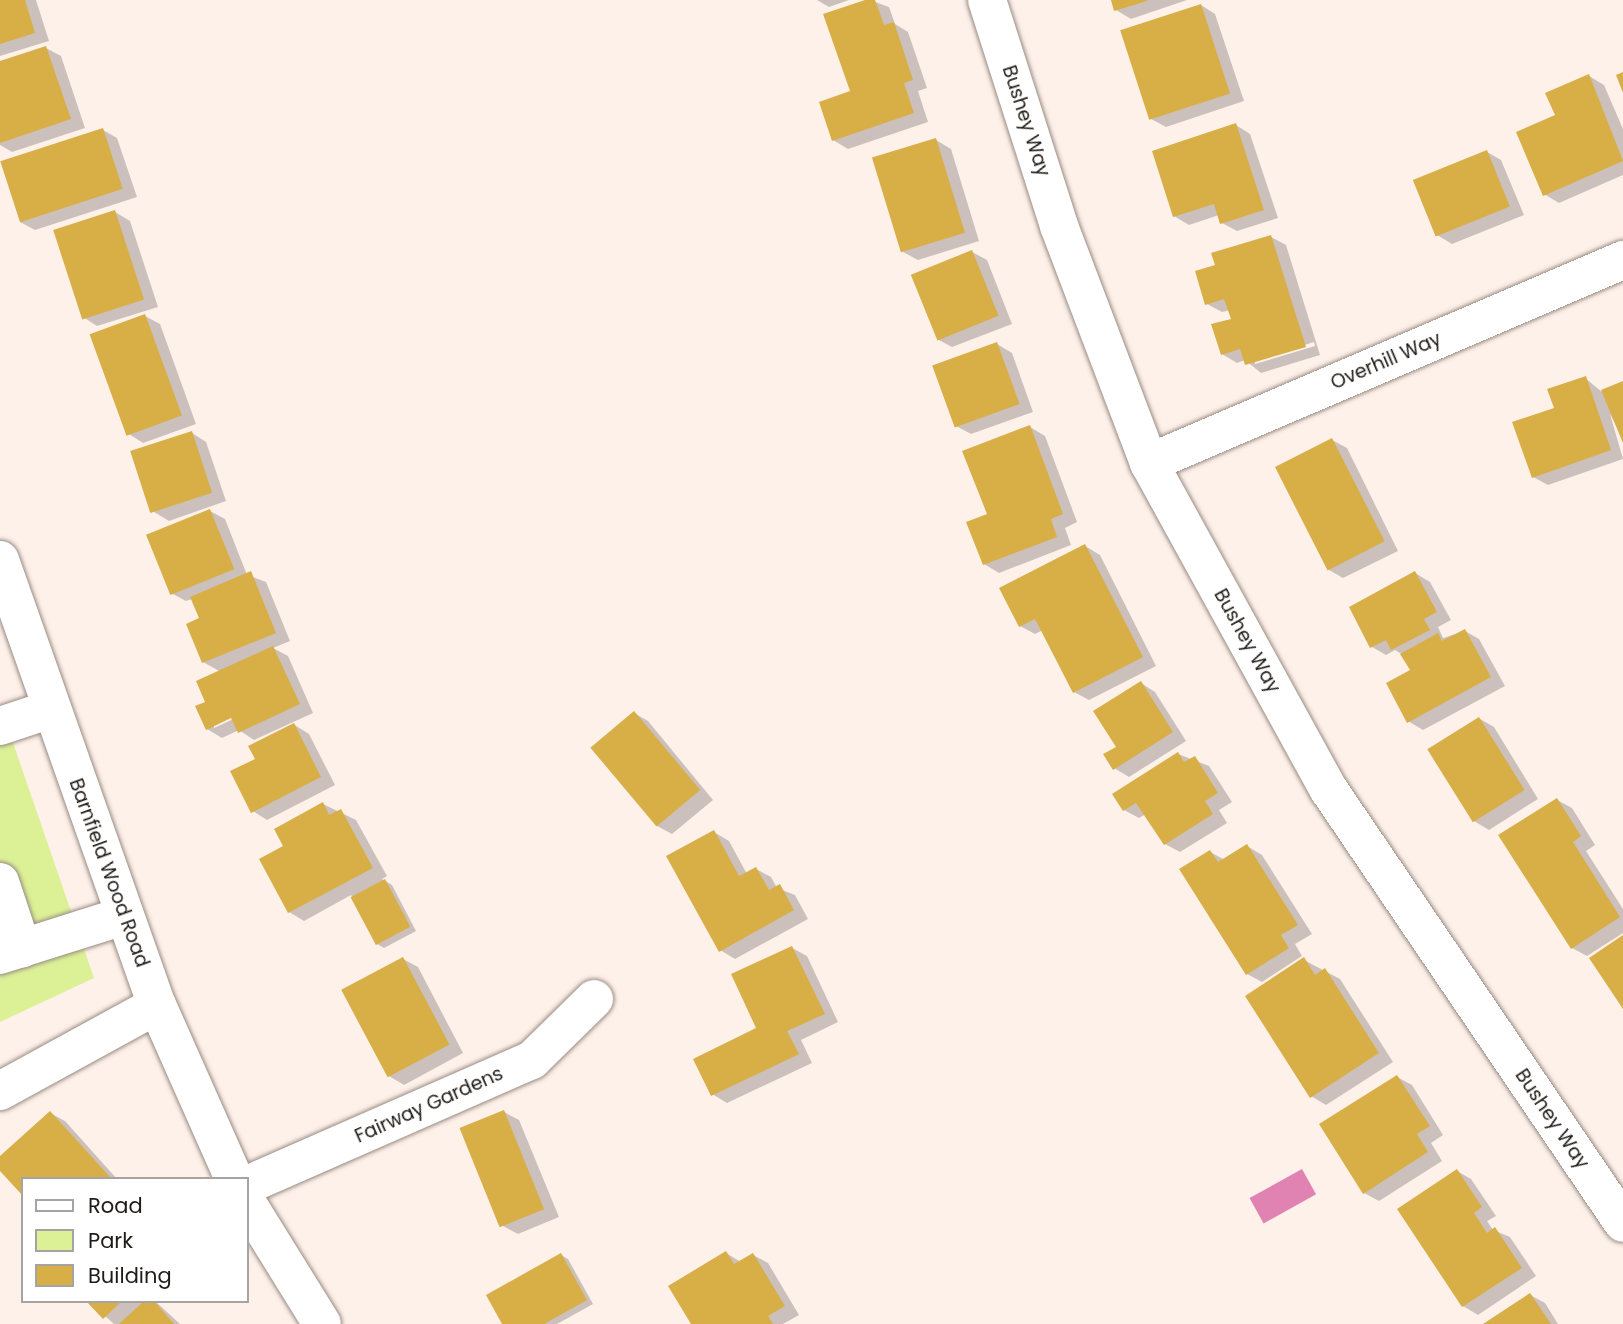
<!DOCTYPE html>
<style>
body{margin:0}
#map{position:relative;width:1623px;height:1324px;overflow:hidden;background:#fef1ea;font-family:Poppins,sans-serif}
div>[style]{position:absolute}
.green>*{inset:0;background:#dcf196}
.water>*{inset:0;background:#e082b2;transform-origin:0 0}
.shadow>*{inset:0;background:#0003}
.building>*{inset:0;background:#d8ae46;transform-origin:0 0}
.roads{filter:drop-shadow(0 0 2px #988b82) drop-shadow(0 0 2px #988b82)}
.minor>*{height:38px;margin:-19px;padding:0 19px;transform-origin:19px;border-radius:19px;background:#fff}
span{translate:-50% -50%;white-space:nowrap;text-align:center;line-height:1.15;-webkit-text-stroke:6px #fff;paint-order:stroke}
.street-label{font-size:19px;color:#201b17}
.legend{position:absolute;left:21px;top:1177px;width:228px;height:126px;box-sizing:border-box;background:#fff;border:2px solid #a6a4a2;margin:0;padding:9px 12px;list-style:none;font-size:21px;color:#201b17}
.legend li{display:flex;align-items:center;gap:14px;height:35px}
.legend b{width:35px;border:2px solid #a6a4a2}
</style>
<div id="map">
<div class="green">
<div style="clip-path:polygon(0 705px,94px 978px,0 1022px)"></div>
</div>
<div class="water">
<div style="left:1302px;top:1169px;width:29px;height:60px;rotate:61deg"></div>
</div>
<div class="shadow">
<div style="clip-path:polygon(0 0,36px 0,49px 41px,0 56px)"></div>
<div style="clip-path:polygon(817px 0,849px 0,829px 7px)"></div>
<div style="clip-path:polygon(870px 0,889px 7px,895px 24px,908px 32px,927px 88px,918px 91px,928px 122px,848px 149px,833px 140px,852px 93px)"></div>
<div style="clip-path:polygon(1113px 0,1187px 0,1131px 19px,1116px 10px)"></div>
<div style="clip-path:polygon(1201px 5px,1215px 14px,1244px 101px,1166px 127px,1151px 119px)"></div>
<div style="clip-path:polygon(46px 48px,61px 56px,85px 128px,12px 152px,0 145px,0 63px)"></div>
<div style="clip-path:polygon(1589px 76px,1604px 85px,1623px 129px,1623px 175px,1559px 203px,1544px 194px,1557px 116px)"></div>
<div style="clip-path:polygon(1236px 125px,1250px 134px,1278px 218px,1237px 231px,1222px 223px,1219px 215px,1189px 225px,1174px 216px)"></div>
<div style="clip-path:polygon(103px 130px,117px 138px,137px 197px,35px 230px,20px 222px)"></div>
<div style="clip-path:polygon(936px 140px,951px 149px,979px 241px,918px 260px,903px 252px)"></div>
<div style="clip-path:polygon(1487px 152px,1501px 160px,1524px 215px,1452px 244px,1437px 235px)"></div>
<div style="clip-path:polygon(115px 212px,130px 221px,158px 307px,97px 326px,83px 317px)"></div>
<div style="clip-path:polygon(evenodd,1271px 237px,1286px 245px,1320px 355px,1261px 373px,1245px 360px,1237px 363px,1222px 354px,1233px 320px,1230px 310px,1222px 312px,1207px 304px,1217px 266px,1271px 237px,1314px 342px,1315px 346px,1255px 364px,1255px 360px,1314px 342px)"></div>
<div style="clip-path:polygon(972px 252px,987px 260px,1012px 324px,952px 347px,937px 339px)"></div>
<div style="clip-path:polygon(145px 316px,160px 324px,196px 424px,143px 443px,129px 434px)"></div>
<div style="clip-path:polygon(997px 344px,1012px 353px,1033px 412px,971px 434px,956px 426px)"></div>
<div style="clip-path:polygon(1585px 378px,1602px 392px,1623px 383px,1623px 438px,1610px 414px,1623px 459px,1548px 485px,1533px 477px)"></div>
<div style="clip-path:polygon(1030px 427px,1045px 436px,1077px 522px,1065px 528px,1071px 545px,999px 573px,984px 564px,989px 515px)"></div>
<div style="clip-path:polygon(192px 433px,206px 442px,226px 501px,169px 521px,154px 512px)"></div>
<div style="clip-path:polygon(1332px 440px,1347px 448px,1398px 551px,1343px 578px,1329px 570px)"></div>
<div style="clip-path:polygon(evenodd,210px 511px,225px 519px,247px 575px,266px 582px,290px 641px,273px 648px,288px 656px,313px 713px,254px 740px,239px 730px,222px 738px,207px 729px,207px 703px,221px 672px,203px 662px,201px 619px,192px 599px,186px 601px,171px 593px,210px 511px,238px 713px,240px 716px,214px 728px,214px 725px,238px 713px)"></div>
<div style="clip-path:polygon(1085px 546px,1100px 555px,1156px 666px,1089px 700px,1074px 692px,1043px 630px,1035px 634px,1020px 626px)"></div>
<div style="clip-path:polygon(1415px 573px,1430px 582px,1451px 620px,1438px 627px,1443px 638px,1465px 631px,1479px 639px,1505px 686px,1423px 730px,1408px 721px,1412px 671px,1403px 655px,1395px 650px,1386px 655px,1372px 647px)"></div>
<div style="clip-path:polygon(1141px 683px,1155px 692px,1186px 741px,1129px 777px,1114px 768px)"></div>
<div style="clip-path:polygon(634px 713px,648px 721px,713px 800px,672px 834px,657px 826px)"></div>
<div style="clip-path:polygon(1480px 719px,1494px 727px,1538px 799px,1489px 830px,1474px 821px,1430px 750px)"></div>
<div style="clip-path:polygon(293px 724px,309px 734px,335px 785px,267px 820px,253px 811px)"></div>
<div style="clip-path:polygon(1178px 754px,1209px 766px,1232px 802px,1219px 810px,1227px 823px,1180px 852px,1165px 844px,1146px 814px,1139px 818px,1124px 810px)"></div>
<div style="clip-path:polygon(1557px 800px,1572px 808px,1595px 845px,1586px 851px,1623px 909px,1623px 933px,1587px 956px,1572px 948px)"></div>
<div style="clip-path:polygon(323px 804px,356px 820px,387px 876px,382px 879px,392px 885px,416px 931px,384px 948px,377px 944px,351px 895px,304px 921px,289px 912px,285px 847px)"></div>
<div style="clip-path:polygon(714px 832px,729px 841px,747px 874px,756px 869px,771px 877px,777px 888px,795px 895px,808px 919px,735px 959px,720px 950px)"></div>
<div style="clip-path:polygon(1247px 846px,1262px 855px,1312px 934px,1295px 944px,1302px 956px,1262px 982px,1247px 974px,1210px 852px,1225px 860px)"></div>
<div style="clip-path:polygon(792px 948px,807px 956px,838px 1022px,801px 1040px,812px 1063px,727px 1103px,712px 1094px,759px 1029px)"></div>
<div style="clip-path:polygon(403px 959px,418px 967px,463px 1053px,404px 1085px,389px 1076px)"></div>
<div style="clip-path:polygon(1304px 960px,1340px 979px,1393px 1062px,1326px 1105px,1311px 1096px)"></div>
<div style="clip-path:polygon(1397px 1077px,1412px 1085px,1443px 1135px,1431px 1143px,1442px 1161px,1379px 1201px,1364px 1193px)"></div>
<div style="clip-path:polygon(504px 1112px,519px 1120px,559px 1217px,518px 1234px,503px 1226px)"></div>
<div style="clip-path:polygon(50px 1113px,65px 1121px,117px 1179px,23px 1179px,0 1168px,0 1159px)"></div>
<div style="clip-path:polygon(1457px 1171px,1471px 1179px,1496px 1216px,1487px 1221px,1493px 1230px,1510px 1237px,1536px 1276px,1478px 1315px,1463px 1306px,1400px 1209px)"></div>
<div style="clip-path:polygon(726px 1253px,741px 1262px,753px 1255px,768px 1263px,799px 1315px,783px 1324px,693px 1324px)"></div>
<div style="clip-path:polygon(561px 1255px,568px 1259px,593px 1304px,557px 1324px,504px 1324px)"></div>
<div style="clip-path:polygon(1530px 1295px,1545px 1303px,1558px 1324px,1486px 1324px)"></div>
<div style="clip-path:polygon(88px 1301px,155px 1301px,180px 1324px,114px 1324px)"></div>
</div>
<div class="building">
<div style="clip-path:polygon(0 0,25px 0,35px 33px,0 44px)"></div>
<div style="clip-path:polygon(865px 0,875px 0,884px 25px,894px 22px,913px 80px,904px 83px,914px 113px,832px 141px,819px 102px,850px 91px,823px 14px)"></div>
<div style="clip-path:polygon(1111px 0,1147px 0,1147px 1px,1114px 11px)"></div>
<div style="left:1201px;top:4px;width:94px;height:85px;rotate:72deg"></div>
<div style="clip-path:polygon(46px 46px,71px 119px,0 143px,0 61px)"></div>
<div style="clip-path:polygon(1623px 72px,1623px 93px,1616px 75px)"></div>
<div style="clip-path:polygon(1589px 74px,1623px 161px,1543px 196px,1516px 132px,1555px 115px,1545px 93px)"></div>
<div style="clip-path:polygon(1236px 123px,1264px 210px,1220px 224px,1214px 204px,1173px 217px,1152px 151px)"></div>
<div style="left:103px;top:128px;width:64px;height:108px;rotate:72deg"></div>
<div style="left:936px;top:138px;width:99px;height:67px;rotate:73deg"></div>
<div style="left:1487px;top:150px;width:61px;height:80px;rotate:68deg"></div>
<div style="left:115px;top:210px;width:94px;height:65px;rotate:72deg"></div>
<div style="clip-path:polygon(1271px 235px,1306px 347px,1245px 365px,1240px 349px,1221px 355px,1211px 324px,1231px 319px,1224px 299px,1205px 305px,1195px 271px,1215px 265px,1211px 253px)"></div>
<div style="left:972px;top:250px;width:71px;height:66px;rotate:68deg"></div>
<div style="left:145px;top:314px;width:108px;height:59px;rotate:70deg"></div>
<div style="left:997px;top:342px;width:66px;height:69px;rotate:70deg"></div>
<div style="clip-path:polygon(1586px 376px,1611px 450px,1532px 478px,1512px 422px,1554px 408px,1547px 389px)"></div>
<div style="clip-path:polygon(1623px 381px,1623px 443px,1601px 390px)"></div>
<div style="clip-path:polygon(1030px 425px,1063px 514px,1051px 519px,1057px 537px,983px 565px,966px 522px,987px 514px,962px 451px)"></div>
<div style="left:192px;top:431px;width:65px;height:65px;rotate:72deg"></div>
<div style="left:1332px;top:438px;width:116px;height:64px;rotate:63deg"></div>
<div style="left:210px;top:509px;width:65px;height:69px;rotate:68deg"></div>
<div style="clip-path:polygon(1085px 544px,1143px 657px,1073px 693px,1035px 619px,1019px 627px,999px 588px)"></div>
<div style="clip-path:polygon(251px 571px,276px 633px,202px 663px,186px 624px,199px 618px,190px 597px)"></div>
<div style="clip-path:polygon(1415px 571px,1437px 612px,1424px 619px,1430px 630px,1391px 650px,1386px 640px,1370px 648px,1349px 607px)"></div>
<div style="clip-path:polygon(1465px 629px,1491px 677px,1407px 723px,1386px 683px,1410px 670px,1400px 654px,1438px 633px,1442px 641px)"></div>
<div style="clip-path:polygon(273px 646px,300px 704px,238px 733px,231px 718px,206px 730px,195px 706px,205px 702px,196px 681px)"></div>
<div style="clip-path:polygon(1141px 681px,1173px 732px,1113px 770px,1103px 754px,1116px 747px,1093px 711px)"></div>
<div style="left:634px;top:711px;width:103px;height:57px;rotate:50deg"></div>
<div style="left:1479px;top:717px;width:86px;height:61px;rotate:58deg"></div>
<div style="clip-path:polygon(294px 723px,321px 777px,251px 813px,230px 771px,255px 759px,248px 746px)"></div>
<div style="clip-path:polygon(1178px 752px,1184px 762px,1195px 756px,1218px 793px,1205px 801px,1213px 814px,1164px 845px,1136px 803px,1123px 811px,1112px 794px)"></div>
<div style="clip-path:polygon(1557px 798px,1581px 836px,1573px 842px,1620px 917px,1571px 949px,1498px 835px)"></div>
<div style="clip-path:polygon(323px 802px,329px 815px,341px 809px,373px 868px,288px 913px,259px 859px,283px 846px,274px 829px)"></div>
<div style="clip-path:polygon(714px 830px,739px 876px,756px 867px,769px 890px,780px 884px,794px 910px,719px 952px,666px 856px)"></div>
<div style="clip-path:polygon(1247px 844px,1298px 925px,1281px 935px,1289px 948px,1246px 975px,1179px 869px,1210px 850px,1218px 862px)"></div>
<div style="left:385px;top:879px;width:54px;height:39px;rotate:62deg"></div>
<div style="clip-path:polygon(1623px 935px,1623px 1009px,1589px 958px)"></div>
<div style="clip-path:polygon(792px 946px,825px 1014px,787px 1031px,799px 1054px,711px 1096px,693px 1059px,756px 1028px,731px 974px)"></div>
<div style="left:403px;top:957px;width:99px;height:70px;rotate:62deg"></div>
<div style="clip-path:polygon(1304px 957px,1315px 975px,1325px 968px,1379px 1053px,1310px 1098px,1245px 996px)"></div>
<div style="clip-path:polygon(1397px 1075px,1430px 1126px,1417px 1134px,1428px 1152px,1363px 1194px,1319px 1124px)"></div>
<div style="left:504px;top:1110px;width:107px;height:48px;rotate:68deg"></div>
<div style="clip-path:polygon(50px 1111px,112px 1179px,23px 1179px,23px 1196px,0 1171px,0 1156px)"></div>
<div style="clip-path:polygon(1457px 1169px,1482px 1207px,1474px 1213px,1487px 1233px,1495px 1227px,1522px 1268px,1462px 1307px,1397px 1209px)"></div>
<div style="clip-path:polygon(726px 1251px,734px 1264px,753px 1253px,785px 1306px,768px 1316px,773px 1324px,691px 1324px,668px 1286px)"></div>
<div style="clip-path:polygon(561px 1253px,587px 1300px,544px 1324px,502px 1324px,486px 1295px)"></div>
<div style="clip-path:polygon(1530px 1293px,1551px 1324px,1483px 1324px)"></div>
<div style="clip-path:polygon(86px 1301px,122px 1301px,103px 1319px)"></div>
<div style="clip-path:polygon(144px 1301px,154px 1301px,174px 1324px,119px 1324px)"></div>
</div>
<div class="roads">
<div class="minor">
<div style="left:987px;top:0;width:237px;rotate:72.3deg"></div>
<div style="left:1059px;top:226px;width:254px;rotate:69.2deg"></div>
<div style="left:1149px;top:463px;width:373px;rotate:61.2deg"></div>
<div style="left:1329px;top:790px;width:523px;rotate:55.82deg"></div>
<div style="left:1149px;top:463px;width:516px;rotate:-23.18deg"></div>
<div style="left:0;top:560px;width:472px;rotate:70.6deg"></div>
<div style="left:157px;top:1005px;width:190px;rotate:66.1deg"></div>
<div style="left:0;top:726px;width:54px;rotate:-18.4deg"></div>
<div style="left:0;top:882px;width:70px;rotate:71.6deg"></div>
<div style="left:0;top:955px;width:130px;rotate:-17.5deg"></div>
<div style="left:0;top:1091px;width:179px;rotate:-28.7deg"></div>
<div style="left:247px;top:1185px;width:311px;rotate:-23.7deg"></div>
<div style="left:532px;top:1060px;width:87px;rotate:-44.5deg"></div>
<div style="left:247px;top:1203px;width:142px;rotate:58.2deg"></div>
</div>
</div>
<div class="street-label">
<span style="left:1026px;top:121px;rotate:72deg">Bushey Way</span>
<span style="left:1386px;top:361px;rotate:-23deg">Overhill Way</span>
<span style="left:1247px;top:641px;rotate:61deg">Bushey Way</span>
<span style="left:109px;top:873px;rotate:70deg">Barnfield Wood Road</span>
<span style="left:429px;top:1105px;rotate:-24deg">Fairway Gardens</span>
<span style="left:1552px;top:1119px;rotate:56deg">Bushey Way</span>
</div>
<ul class="legend">
<li><b style="height:9px;background:#fff"></b>Road</li>
<li><b style="height:19px;background:#dcf196"></b>Park</li>
<li><b style="height:19px;background:#d8ae46"></b>Building</li>
</ul>
</div>
